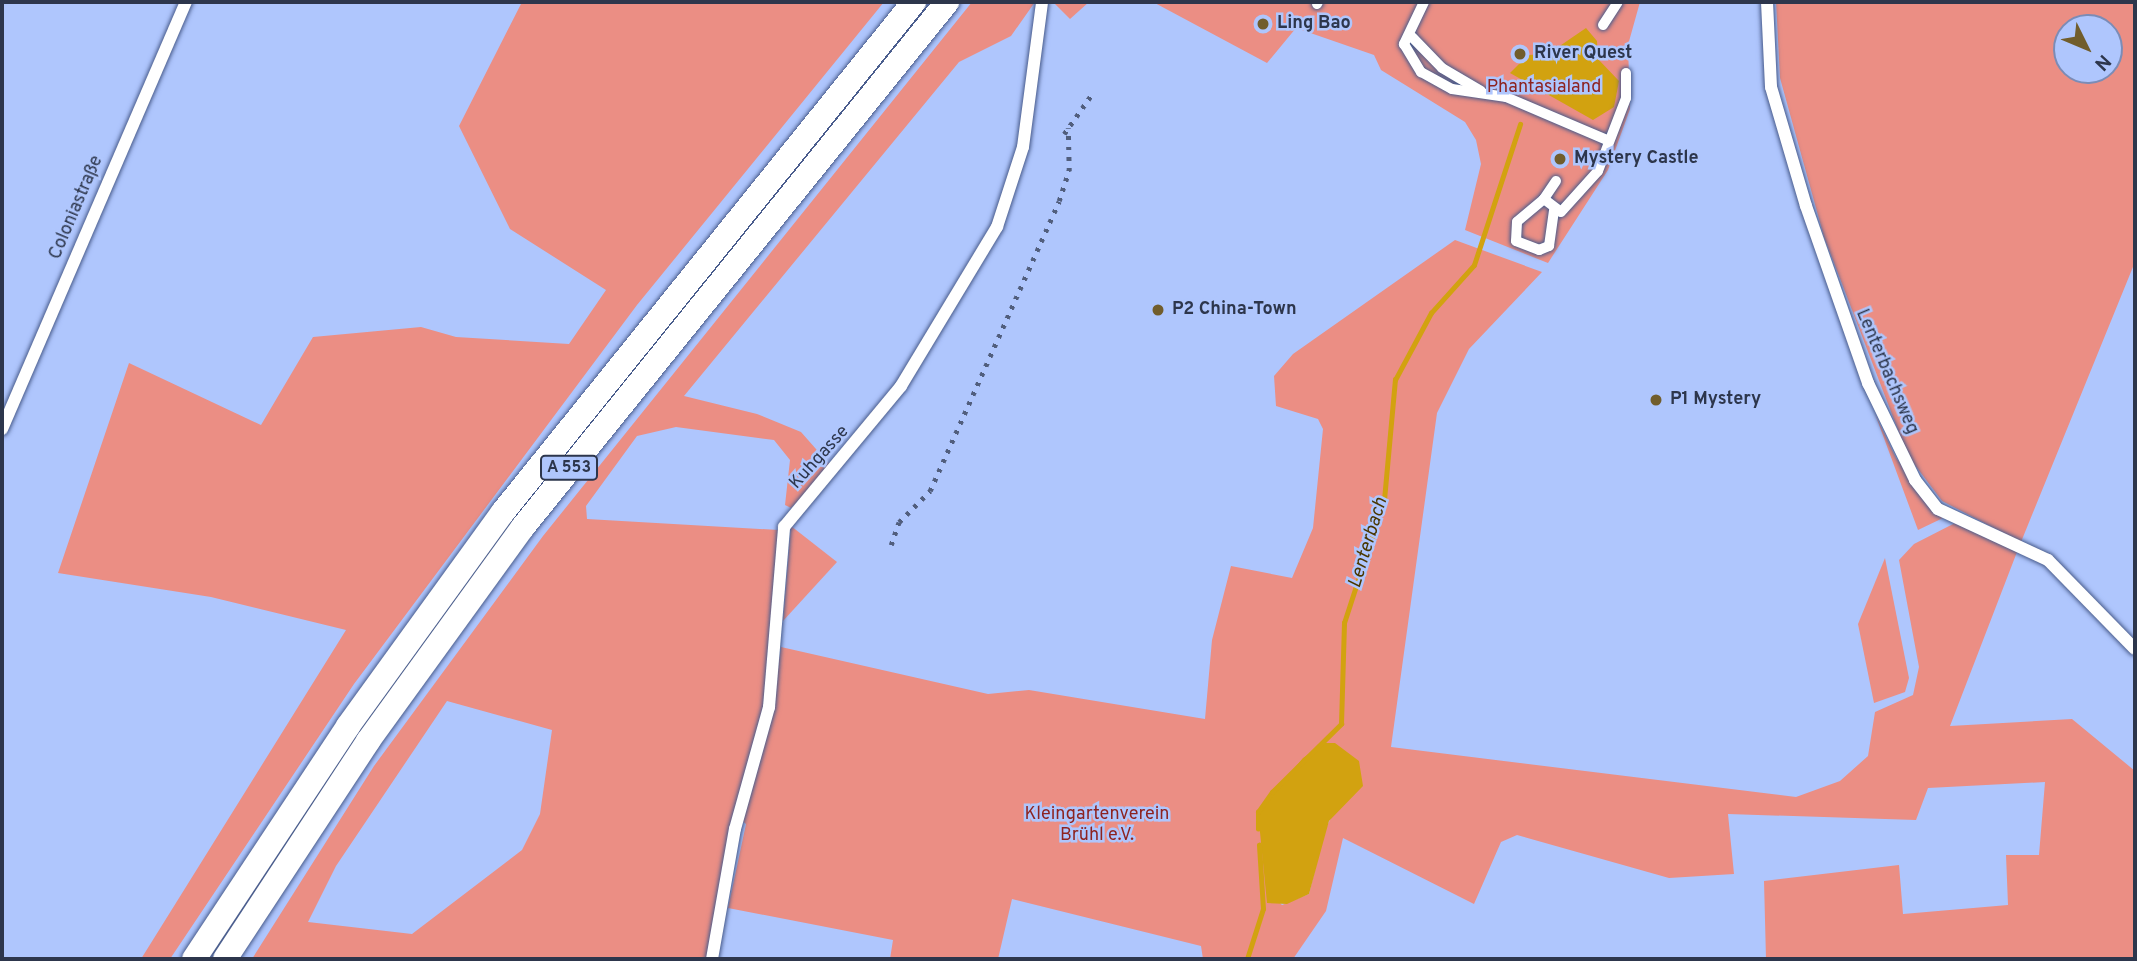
<!DOCTYPE html>
<meta charset="utf-8">
<style>
body{margin:0}
#map{position:relative;width:2137px;height:961px;overflow:hidden;background:#afc6fd;font-family:Overpass,sans-serif}
div>[style]{position:absolute}
.green>*{inset:0;background:#eb8e84}
.water>*{inset:0;background:#d2a210}
.stream>*{height:4.5px;margin:-2.25px;padding:0 2.25px;transform-origin:2.25px;border-radius:2.25px;background:#d2a210}
.pedestrian-tunnel>*{height:10px;margin-top:-5px;transform-origin:0;background:repeating-linear-gradient(90deg,#95a9da 0 10px,transparent 0 15px)}
.roads{filter:drop-shadow(0 0 2px #485b8b) drop-shadow(0 0 2px #485b8b)}
.pedestrian>*{height:10px;margin:-5px;padding:0 5px;transform-origin:5px;border-radius:5px;background:#fff}
.minor>*{height:12px;margin:-6px;padding:0 6px;transform-origin:6px;border-radius:6px;background:#fff}
.motorway>*{height:24px;margin:-12px;padding:0 12px;transform-origin:12px;border-radius:12px;background:#fff}
.rail>*{height:4.5px;margin-top:-2.25px;transform-origin:0;background:repeating-linear-gradient(90deg,#515e7d 0 3.5px,transparent 0 10.5px)}
.dots>*{width:19px;height:19px;translate:-50% -50%;box-sizing:border-box;border:4px solid #afc6fd;border-radius:50%}
span{translate:-50% -50%;white-space:nowrap;text-align:center;line-height:1.15;-webkit-text-stroke:5px #afc6fd;paint-order:stroke}
.shield-label span{padding:2px 5px;background:#afc6fd;border:2px solid;border-radius:5px;-webkit-text-stroke-width:0}
.shield-label{font-size:16px;color:#2d364c;font-weight:700}
.poi-label{font-size:18px;color:#2d364c;font-weight:700}
.left{translate:0 -50%;text-align:left}
.park-label{font-size:18px;color:#8d2320}
.street-label{font-size:18px;color:#2d364c}
.water-label{font-size:19px;color:#4a3700;font-style:italic}
.frame{position:absolute;inset:0;border:4px solid #2d364c;pointer-events:none}
.north{position:absolute;left:2053px;top:14px;width:70px;height:70px;box-sizing:border-box;background:#afc6fd;border:2px solid #7b8cb6;border-radius:50%;rotate:133deg;font-size:19px;font-weight:700;line-height:28px;text-align:center;color:#2d364c}
.north::after{content:'';display:block;margin:auto;width:24px;height:32px;background:#715d2c;clip-path:polygon(50% 0,100% 100%,50% 72%,0 100%)}
</style>
<div id="map">
<div class="green">
<div style="clip-path:polygon(522px 2px,884px 2px,637px 305px,354px 684px,170px 959px,141px 959px,346px 630px,211px 597px,58px 573px,129px 363px,261px 425px,313px 337px,421px 327px,456px 337px,569px 344px,606px 290px,510px 229px,459px 126px)"></div>
<div style="clip-path:polygon(evenodd,972px 2px,1035px 2px,1011px 36px,959px 62px,684px 396px,757px 414px,801px 432px,831px 466px,791px 508px,785px 505px,790px 460px,774px 440px,676px 427px,637px 436px,586px 506px,587px 519px,779px 530px,764px 705px,707px 959px,252px 959px,374px 766px,543px 536px,972px 2px,447px 701px,552px 730px,540px 814px,522px 850px,412px 934px,308px 922px,336px 866px,447px 701px)"></div>
<div style="clip-path:polygon(1053px 2px,1089px 2px,1070px 19px)"></div>
<div style="clip-path:polygon(1153px 2px,1640px 2px,1628px 45px,1630px 109px,1608px 170px,1548px 263px,1465px 230px,1481px 164px,1476px 140px,1465px 122px,1381px 70px,1374px 55px,1296px 28px,1267px 63px)"></div>
<div style="clip-path:polygon(evenodd,1776px 2px,2135px 2px,2135px 262px,2021px 542px,1942px 501px,1908px 456px,1824px 237px,1780px 78px,1776px 2px,2067px 28px,2109px 28px,2109px 70px,2067px 70px,2067px 28px)"></div>
<div style="clip-path:polygon(evenodd,1455px 240px,1542px 272px,1469px 349px,1437px 413px,1391px 747px,1796px 797px,1840px 781px,1868px 756px,1875px 712px,1913px 695px,1919px 667px,1899px 560px,1914px 544px,1955px 523px,2017px 552px,1950px 726px,2072px 719px,2135px 771px,2135px 959px,1766px 959px,1764px 881px,1899px 865px,1903px 914px,2008px 905px,2006px 855px,2039px 855px,2045px 782px,1928px 788px,1916px 820px,1728px 814px,1734px 874px,1669px 878px,1517px 835px,1501px 842px,1474px 904px,1343px 838px,1326px 911px,1293px 959px,1203px 959px,1201px 946px,1012px 899px,998px 959px,890px 959px,893px 940px,728px 908px,746px 824px,740px 819px,770px 724px,781px 647px,988px 694px,1029px 690px,1205px 719px,1212px 640px,1231px 566px,1292px 578px,1313px 528px,1323px 429px,1318px 419px,1276px 406px,1274px 376px,1293px 354px,1455px 240px,1359px 761px,1325px 830px,1309px 894px,1282px 905px,1278px 901px,1359px 761px)"></div>
<div style="clip-path:polygon(1875px 414px,1896px 458px,1943px 518px,1918px 530px)"></div>
<div style="clip-path:polygon(791px 526px,837px 562px,783px 621px)"></div>
<div style="clip-path:polygon(1885px 558px,1909px 678px,1905px 692px,1874px 703px,1858px 624px)"></div>
</div>
<div class="water">
<div style="clip-path:polygon(1586px 28px,1597px 41px,1598px 59px,1619px 81px,1614px 107px,1593px 120px,1510px 73px,1528px 55px,1548px 54px)"></div>
<div style="clip-path:polygon(1325px 743px,1335px 743px,1359px 761px,1363px 786px,1329px 821px,1309px 894px,1287px 904px,1267px 903px,1258px 812px,1303px 758px)"></div>
</div>
<div class="stream">
<div style="left:1258px;top:829px;width:17px;rotate:-90deg"></div>
<div style="left:1258px;top:812px;width:24px;rotate:-55deg"></div>
<div style="left:1272px;top:792px;width:97px;rotate:-44.6deg"></div>
<div style="left:1341px;top:724px;width:101px;rotate:-88.3deg"></div>
<div style="left:1344px;top:623px;width:129px;rotate:-72deg"></div>
<div style="left:1384px;top:500px;width:121px;rotate:-84.8deg"></div>
<div style="left:1395px;top:380px;width:76px;rotate:-61.8deg"></div>
<div style="left:1431px;top:313px;width:64px;rotate:-48.1deg"></div>
<div style="left:1474px;top:265px;width:148px;rotate:-71.9deg"></div>
<div style="left:1247px;top:959px;width:52px;rotate:-72.3deg"></div>
<div style="left:1263px;top:909px;width:64px;rotate:-93.6deg"></div>
</div>
<div class="pedestrian-tunnel">
<div style="left:1308px;top:31px;width:6px;rotate:-72deg"></div>
</div>
<div class="roads">
<div class="pedestrian">
<div style="left:1424px;top:2px;width:47px;rotate:115.5deg"></div>
<div style="left:1404px;top:44px;width:33px;rotate:59deg"></div>
<div style="left:1421px;top:72px;width:35px;rotate:29deg"></div>
<div style="left:1452px;top:89px;width:55px;rotate:8.4deg"></div>
<div style="left:1506px;top:97px;width:112px;rotate:23.1deg"></div>
<div style="left:1317px;top:4px;width:2px;rotate:-63deg"></div>
<div style="left:1603px;top:25px;width:27px;rotate:-57deg"></div>
<div style="left:1412px;top:37px;width:43px;rotate:45.9deg"></div>
<div style="left:1442px;top:68px;width:45px;rotate:30.5deg"></div>
<div style="left:1556px;top:181px;width:22px;rotate:124deg"></div>
<div style="left:1544px;top:199px;width:21px;rotate:37deg"></div>
<div style="left:1561px;top:212px;width:55px;rotate:-47.9deg"></div>
<div style="left:1598px;top:171px;width:78px;rotate:-69deg"></div>
<div style="left:1626px;top:98px;width:25px;rotate:-90deg"></div>
<div style="left:1544px;top:199px;width:35px;rotate:140deg"></div>
<div style="left:1517px;top:222px;width:19px;rotate:93deg"></div>
<div style="left:1516px;top:241px;width:25px;rotate:21deg"></div>
<div style="left:1539px;top:250px;width:11px;rotate:-22deg"></div>
<div style="left:1549px;top:246px;width:36px;rotate:-82deg"></div>
</div>
<div class="minor">
<div style="left:1767px;top:2px;width:85px;rotate:87.3deg"></div>
<div style="left:1771px;top:87px;width:124px;rotate:73.6deg"></div>
<div style="left:1806px;top:206px;width:188px;rotate:70.7deg"></div>
<div style="left:1868px;top:383px;width:108px;rotate:64.1deg"></div>
<div style="left:1915px;top:480px;width:37px;rotate:52deg"></div>
<div style="left:1938px;top:509px;width:121px;rotate:24.9deg"></div>
<div style="left:2048px;top:560px;width:124px;rotate:45.7deg"></div>
<div style="left:2px;top:429px;width:465px;rotate:-66.7deg"></div>
<div style="left:712px;top:959px;width:132px;rotate:-80deg"></div>
<div style="left:735px;top:829px;width:127px;rotate:-74.4deg"></div>
<div style="left:769px;top:707px;width:181px;rotate:-85.2deg"></div>
<div style="left:784px;top:527px;width:183px;rotate:-50.3deg"></div>
<div style="left:901px;top:386px;width:186px;rotate:-58.9deg"></div>
<div style="left:997px;top:227px;width:84px;rotate:-72deg"></div>
<div style="left:1023px;top:147px;width:146px;rotate:-82.5deg"></div>
</div>
<div class="motorway">
<div style="left:194px;top:959px;width:279px;rotate:-56.5deg"></div>
<div style="left:348px;top:726px;width:264px;rotate:-54.1deg"></div>
<div style="left:503px;top:512px;width:655px;rotate:-51.14deg"></div>
<div style="left:225px;top:959px;width:261px;rotate:-56.7deg"></div>
<div style="left:368px;top:741px;width:264px;rotate:-54.1deg"></div>
<div style="left:523px;top:527px;width:675px;rotate:-51.07deg"></div>
</div>
</div>
<div class="rail">
<div style="left:1064px;top:134px;width:49px;rotate:-55deg"></div>
<div style="left:891px;top:545px;width:24px;rotate:-71deg"></div>
<div style="left:899px;top:522px;width:44px;rotate:-45deg"></div>
<div style="left:930px;top:491px;width:317px;rotate:-66deg"></div>
<div style="left:1059px;top:201px;width:32px;rotate:-72deg"></div>
<div style="left:1069px;top:171px;width:43px;rotate:-91.3deg"></div>
</div>
<div class="dots">
<div style="left:1263px;top:24px;background:#715d2c"></div>
<div style="left:1520px;top:54px;background:#715d2c"></div>
<div style="left:1560px;top:159px;background:#715d2c"></div>
<div style="left:1158px;top:310px;background:#715d2c"></div>
<div style="left:1656px;top:400px;background:#715d2c"></div>
</div>
<div class="shield-label">
<span style="left:569px;top:468px">A 553</span>
</div>
<div class="poi-label">
<span class="left" style="left:1277px;top:24px">Ling Bao</span>
<span class="left" style="left:1534px;top:54px">River Quest</span>
<span class="left" style="left:1574px;top:159px">Mystery Castle</span>
<span class="left" style="left:1172px;top:310px">P2 China-Town</span>
<span class="left" style="left:1670px;top:400px">P1 Mystery</span>
</div>
<div class="park-label">
<span style="left:1544px;top:88px">Phantasialand</span>
<span style="left:1097px;top:826px">Kleingartenverein<br>Brühl e.V.</span>
</div>
<div class="street-label">
<span style="left:77px;top:208px;rotate:-67deg">Coloniastraße</span>
<span style="left:1886px;top:372px;rotate:67deg">Lenterbachsweg</span>
<span style="left:820px;top:458px;rotate:-48deg">Kuhgasse</span>
</div>
<div class="water-label">
<span style="left:1369px;top:543px;rotate:-73deg">Lenterbach</span>
</div>
<div class="frame"></div>
<div class="north">N</div>
</div>
